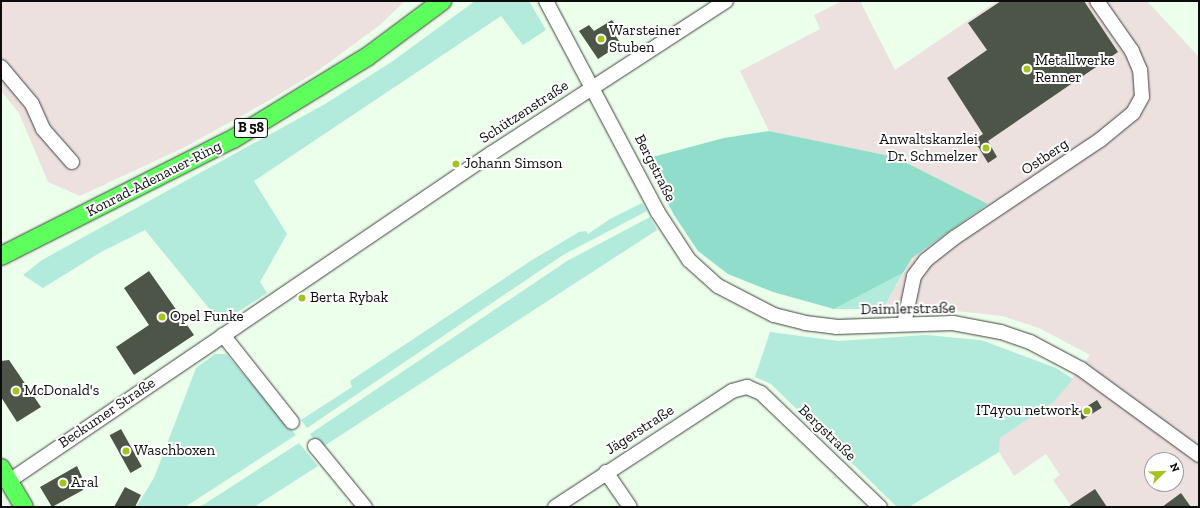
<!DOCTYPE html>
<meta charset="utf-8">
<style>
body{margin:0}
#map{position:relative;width:1200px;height:508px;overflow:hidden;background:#ebffeb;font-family:"Zilla Slab",serif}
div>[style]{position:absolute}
.industrial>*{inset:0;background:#ece1df}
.green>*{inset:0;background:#b2ebdb}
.forest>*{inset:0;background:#91ddcc}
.building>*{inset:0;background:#4d5548;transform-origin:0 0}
.roads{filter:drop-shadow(0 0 1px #3f3f3f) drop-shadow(0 0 1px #3f3f3f)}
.minor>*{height:14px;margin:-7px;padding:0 7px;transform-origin:7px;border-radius:7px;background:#fff}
.major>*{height:18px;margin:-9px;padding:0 9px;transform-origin:9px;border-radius:9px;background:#5cff5b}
.dots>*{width:11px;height:11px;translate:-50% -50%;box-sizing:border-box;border:2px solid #fff;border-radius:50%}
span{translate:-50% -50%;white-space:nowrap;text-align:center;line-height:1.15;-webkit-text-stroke:4px #fff;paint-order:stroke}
.shield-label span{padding:1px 3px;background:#fff;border:1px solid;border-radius:3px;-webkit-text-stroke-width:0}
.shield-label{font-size:14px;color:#0c0c0c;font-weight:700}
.poi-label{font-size:15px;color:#0c0c0c}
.left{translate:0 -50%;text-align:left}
.right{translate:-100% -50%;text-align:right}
.street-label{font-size:15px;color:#0c0c0c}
.frame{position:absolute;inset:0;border:2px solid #0c0c0c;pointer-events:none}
.north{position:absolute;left:1144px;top:452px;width:40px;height:40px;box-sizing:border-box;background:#fff;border:1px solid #9e9e9e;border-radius:50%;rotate:67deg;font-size:11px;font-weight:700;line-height:16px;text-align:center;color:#0c0c0c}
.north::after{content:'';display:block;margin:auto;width:14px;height:18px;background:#a4c31d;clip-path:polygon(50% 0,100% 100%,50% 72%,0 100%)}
</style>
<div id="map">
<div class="industrial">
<div style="clip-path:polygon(1px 1px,405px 1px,380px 25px,316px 72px,268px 101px,185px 147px,80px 196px,48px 182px,19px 113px,1px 91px)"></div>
<div style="clip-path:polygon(evenodd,842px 1px,860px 1px,895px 70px,997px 1px,1147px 1px,1199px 57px,1199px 507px,1072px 507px,1053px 480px,1060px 475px,1046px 454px,1014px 476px,999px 452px,1000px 438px,1054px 402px,1090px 355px,1039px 328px,1002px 316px,929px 308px,883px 309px,912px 258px,988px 204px,895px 157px,769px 131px,740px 71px,820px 29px,814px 15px,842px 1px,1152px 460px,1176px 460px,1176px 484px,1152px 484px,1152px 460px)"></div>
</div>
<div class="green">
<div style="clip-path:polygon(475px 1px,529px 1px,546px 30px,523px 45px,501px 16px,254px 181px,287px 234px,260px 282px,267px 293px,221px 323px,145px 230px,101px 252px,43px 288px,23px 275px,42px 260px,325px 104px,390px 63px)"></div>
<div style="clip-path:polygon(642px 203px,647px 211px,563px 255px,307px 428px,301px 420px,352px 387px,350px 381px,532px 260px,579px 232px,586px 231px,588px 234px,610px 219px)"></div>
<div style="clip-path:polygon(650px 217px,657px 230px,321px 448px,310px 434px,567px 261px)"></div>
<div style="clip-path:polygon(903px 273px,883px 309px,834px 309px)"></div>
<div style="clip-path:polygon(770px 332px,838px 341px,926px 335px,981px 340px,1056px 368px,1073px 379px,1054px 402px,1000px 438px,999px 452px,909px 507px,897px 507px,771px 384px,755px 377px)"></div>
<div style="clip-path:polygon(215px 354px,226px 354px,296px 435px,185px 507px,136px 507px,154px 478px,196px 368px)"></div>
<div style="clip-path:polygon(299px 443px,318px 466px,254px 507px,200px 507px)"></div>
</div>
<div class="forest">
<div style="clip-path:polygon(769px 131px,895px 157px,988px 204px,912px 258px,903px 273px,834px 309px,773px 292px,728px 274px,698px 251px,674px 215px,645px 159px,724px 138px)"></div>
</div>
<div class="building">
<div style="clip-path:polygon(1001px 1px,1084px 1px,1118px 52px,988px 141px,997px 157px,988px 163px,974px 140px,983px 134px,947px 78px,987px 50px,968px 23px)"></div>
<div style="clip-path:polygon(612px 20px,620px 32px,615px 35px,621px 44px,598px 59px,579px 31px,589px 25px,594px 31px)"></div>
<div style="clip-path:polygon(149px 271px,194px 335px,134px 375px,116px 347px,149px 325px,124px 288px)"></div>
<div style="clip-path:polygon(9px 360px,41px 407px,17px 422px,1px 397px,1px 361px)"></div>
<div style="left:1097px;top:400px;width:9px;height:23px;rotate:58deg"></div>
<div style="left:121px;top:429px;width:43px;height:13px;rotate:61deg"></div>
<div style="clip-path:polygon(77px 466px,82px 477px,78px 480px,83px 490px,52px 507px,40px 487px)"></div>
<div style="clip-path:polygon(125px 487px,141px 495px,135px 507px,114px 507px)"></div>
<div style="clip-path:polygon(1095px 489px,1107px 507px,1068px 507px)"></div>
<div style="clip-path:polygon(1181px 493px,1191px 507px,1162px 507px)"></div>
</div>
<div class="roads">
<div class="minor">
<div style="left:546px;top:1px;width:238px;rotate:62.1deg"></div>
<div style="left:657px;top:211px;width:59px;rotate:56.9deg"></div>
<div style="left:689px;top:260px;width:39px;rotate:42deg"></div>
<div style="left:718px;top:286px;width:63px;rotate:27.4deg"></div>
<div style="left:774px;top:315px;width:32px;rotate:14deg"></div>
<div style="left:805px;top:323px;width:31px;rotate:7deg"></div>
<div style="left:836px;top:327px;width:117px;rotate:-2deg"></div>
<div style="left:953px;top:323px;width:49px;rotate:10.6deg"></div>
<div style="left:1001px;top:332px;width:31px;rotate:19deg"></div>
<div style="left:1030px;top:342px;width:58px;rotate:27.9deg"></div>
<div style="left:1081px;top:369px;width:146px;rotate:36.1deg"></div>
<div style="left:1px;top:67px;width:48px;rotate:50deg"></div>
<div style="left:32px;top:104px;width:27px;rotate:66deg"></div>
<div style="left:43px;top:129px;width:44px;rotate:48.7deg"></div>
<div style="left:904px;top:324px;width:49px;rotate:-78.2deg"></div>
<div style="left:914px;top:276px;width:20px;rotate:-53deg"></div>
<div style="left:926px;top:260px;width:36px;rotate:-38deg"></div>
<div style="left:954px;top:238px;width:176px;rotate:-33.9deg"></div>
<div style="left:1100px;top:140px;width:43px;rotate:-39.3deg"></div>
<div style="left:1133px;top:113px;width:18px;rotate:-61deg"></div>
<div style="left:1142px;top:97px;width:27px;rotate:-94deg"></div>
<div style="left:1140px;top:70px;width:21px;rotate:-113deg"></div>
<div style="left:1132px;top:51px;width:61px;rotate:-125deg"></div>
<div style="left:223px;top:335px;width:111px;rotate:51.6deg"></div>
<div style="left:315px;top:446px;width:79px;rotate:50.7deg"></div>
<div style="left:606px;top:472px;width:42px;rotate:55.6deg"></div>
<div style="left:9px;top:481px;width:584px;rotate:-34.18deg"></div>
<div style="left:492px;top:153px;width:279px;rotate:-33deg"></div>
<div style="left:555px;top:507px;width:212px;rotate:-33.2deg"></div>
<div style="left:732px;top:391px;width:16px;rotate:-15deg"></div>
<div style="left:747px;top:387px;width:15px;rotate:23deg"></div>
<div style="left:761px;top:393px;width:165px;rotate:43.8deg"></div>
</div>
<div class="major">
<div style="left:1px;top:256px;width:260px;rotate:-26.8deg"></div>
<div style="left:233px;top:139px;width:157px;rotate:-31.5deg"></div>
<div style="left:367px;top:57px;width:94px;rotate:-36.7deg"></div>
<div style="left:1px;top:468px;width:45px;rotate:59.5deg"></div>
</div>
</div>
<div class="dots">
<div style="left:601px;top:39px;background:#a4c31d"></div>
<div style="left:1027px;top:69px;background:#a4c31d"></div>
<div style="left:986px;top:148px;background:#a4c31d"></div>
<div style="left:456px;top:164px;background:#a4c31d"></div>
<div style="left:302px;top:298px;background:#a4c31d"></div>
<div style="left:162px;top:317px;background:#a4c31d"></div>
<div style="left:16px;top:391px;background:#a4c31d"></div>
<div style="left:1087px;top:411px;background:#a4c31d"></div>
<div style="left:126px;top:451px;background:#a4c31d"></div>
<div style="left:63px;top:483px;background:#a4c31d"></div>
</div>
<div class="shield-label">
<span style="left:251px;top:128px">B 58</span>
</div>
<div class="poi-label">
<span class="left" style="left:609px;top:39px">Warsteiner<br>Stuben</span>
<span class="left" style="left:1035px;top:69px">Metallwerke<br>Renner</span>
<span class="right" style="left:978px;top:148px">Anwaltskanzlei<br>Dr. Schmelzer</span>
<span class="left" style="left:464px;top:164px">Johann Simson</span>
<span class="left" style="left:310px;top:298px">Berta Rybak</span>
<span class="left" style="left:170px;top:317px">Opel Funke</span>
<span class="left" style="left:24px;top:391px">McDonald's</span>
<span class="right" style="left:1079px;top:411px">IT4you network</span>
<span class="left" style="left:134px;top:451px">Waschboxen</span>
<span class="left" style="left:71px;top:483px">Aral</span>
</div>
<div class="street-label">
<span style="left:524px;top:112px;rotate:-33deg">Schützenstraße</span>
<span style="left:1045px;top:157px;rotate:-34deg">Ostberg</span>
<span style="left:655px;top:168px;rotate:63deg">Bergstraße</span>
<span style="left:154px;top:179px;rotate:-27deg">Konrad-Adenauer-Ring</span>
<span style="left:908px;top:309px;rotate:-1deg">Daimlerstraße</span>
<span style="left:107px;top:413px;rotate:-34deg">Beckumer Straße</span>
<span style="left:640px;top:430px;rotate:-33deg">Jägerstraße</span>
<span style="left:827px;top:433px;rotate:44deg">Bergstraße</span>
</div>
<div class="frame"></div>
<div class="north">N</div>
</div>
